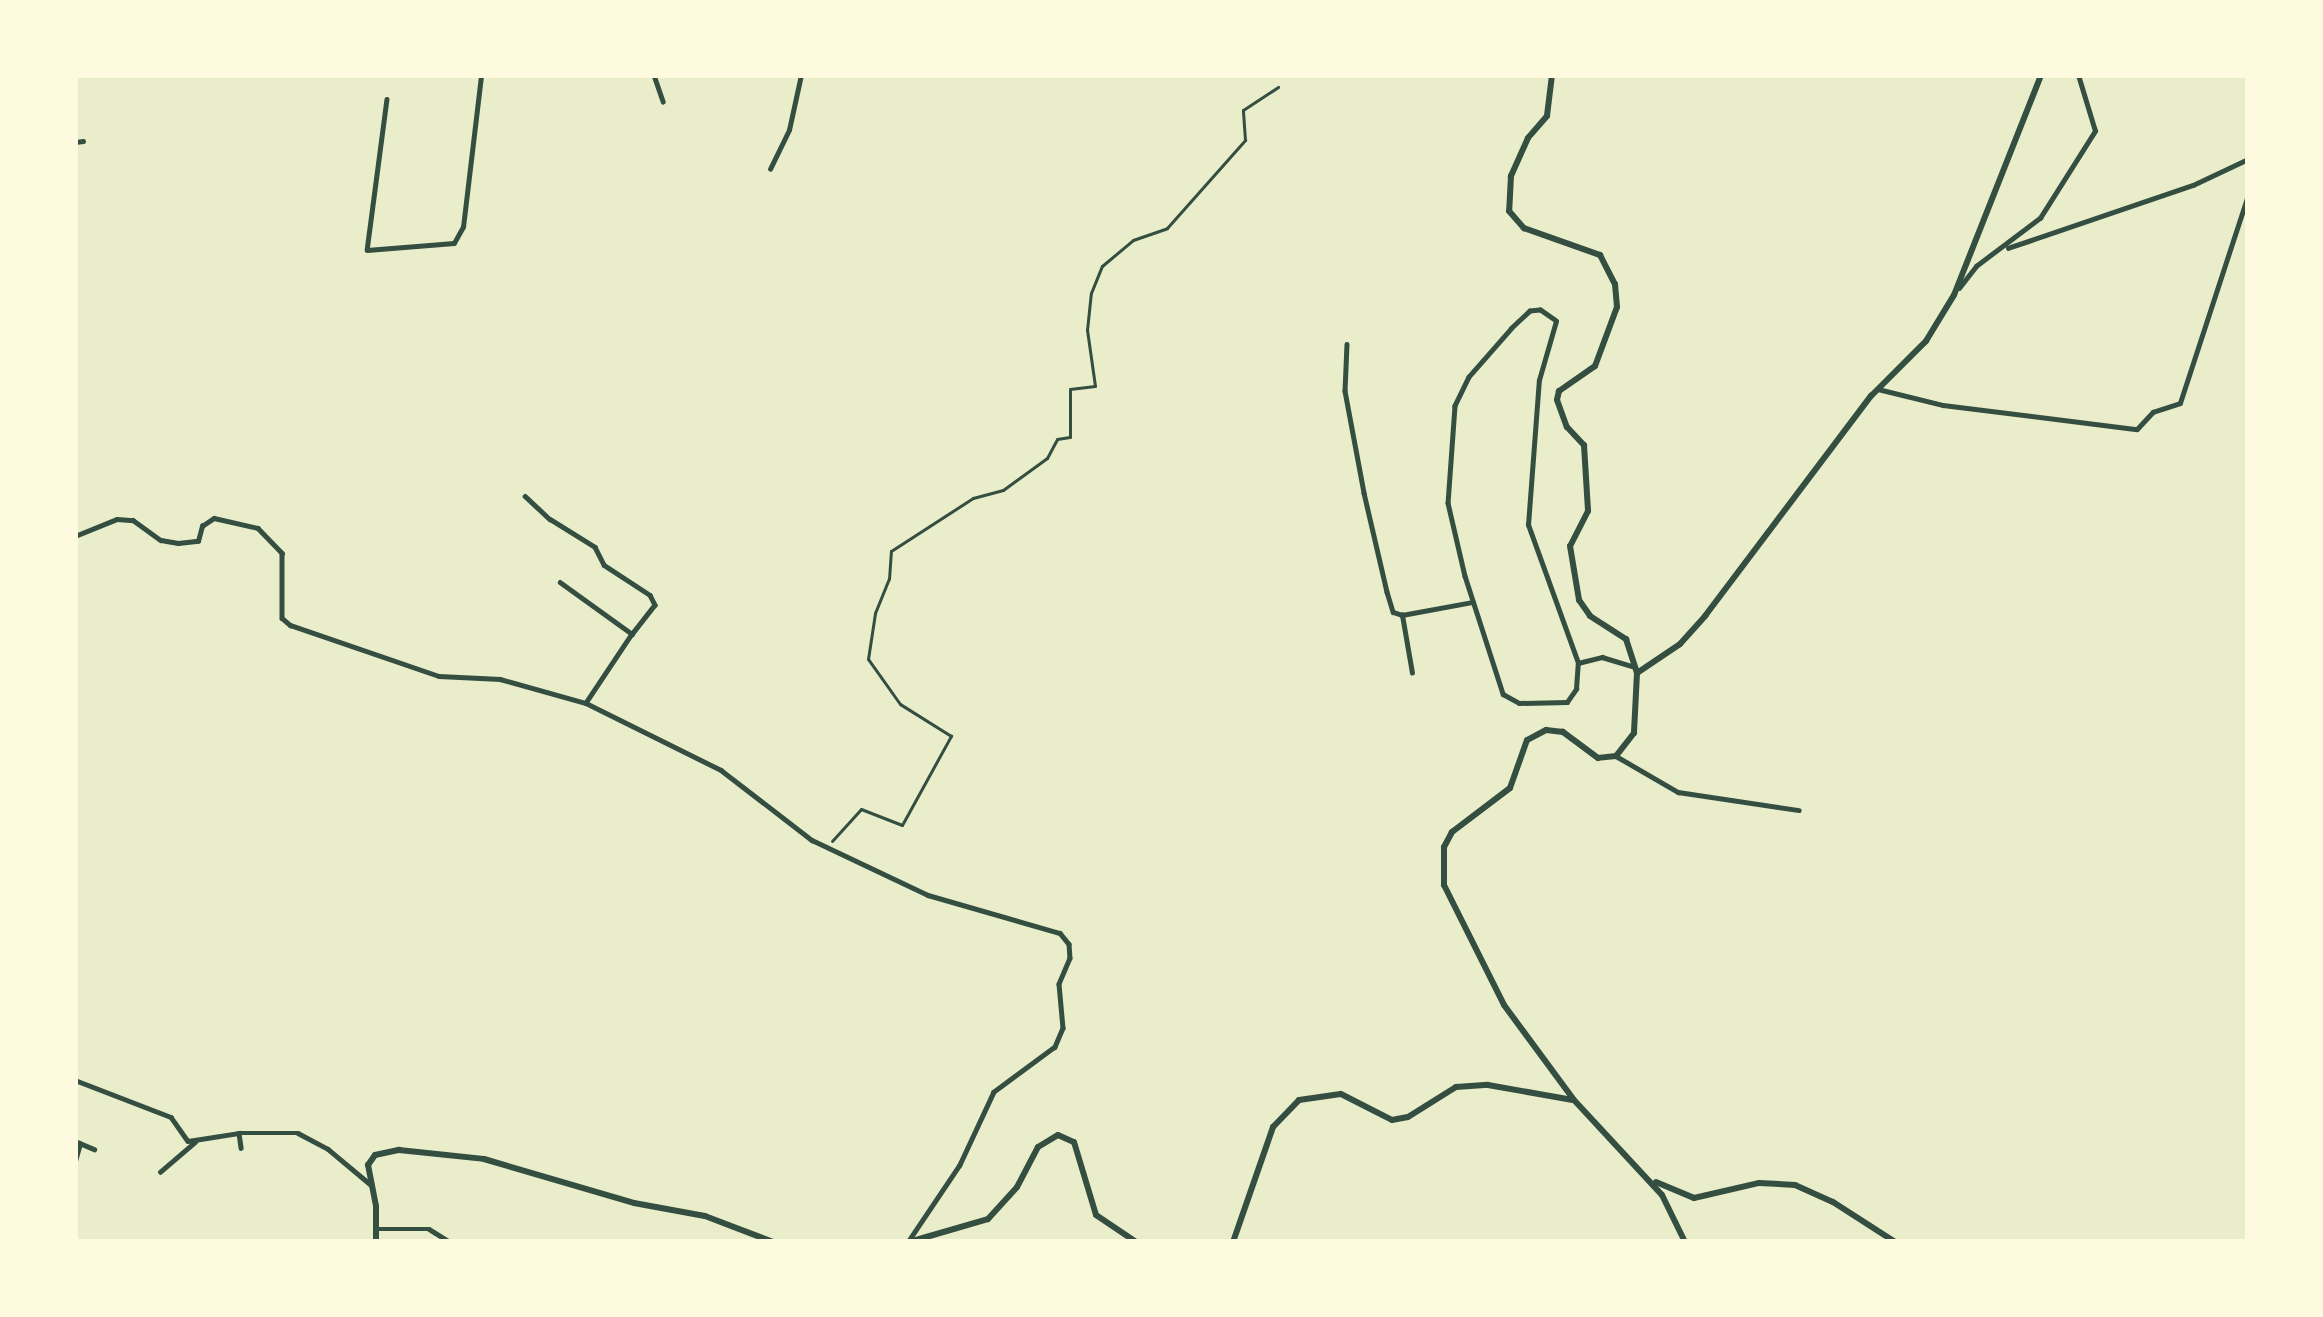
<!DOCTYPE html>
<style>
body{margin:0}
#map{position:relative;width:2323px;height:1317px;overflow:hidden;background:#e9edc9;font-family:"Sofia Sans Condensed",sans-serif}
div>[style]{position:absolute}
.path>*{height:3px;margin:-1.5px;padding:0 1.5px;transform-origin:1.5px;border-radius:1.5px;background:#344e41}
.minor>*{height:4.5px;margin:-2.25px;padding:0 2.25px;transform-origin:2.25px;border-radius:2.25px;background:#344e41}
.tertiary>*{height:6px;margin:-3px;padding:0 3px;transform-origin:3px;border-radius:3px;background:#344e41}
span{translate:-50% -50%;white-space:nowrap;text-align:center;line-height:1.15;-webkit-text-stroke:9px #fefae0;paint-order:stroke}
.frame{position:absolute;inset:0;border:78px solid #fefae0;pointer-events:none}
</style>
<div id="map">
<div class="path">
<div style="left:832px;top:841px;width:43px;rotate:-47.8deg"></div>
<div style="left:861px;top:809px;width:44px;rotate:21.3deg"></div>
<div style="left:902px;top:825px;width:102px;rotate:-61.2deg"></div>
<div style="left:951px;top:736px;width:60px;rotate:-147.9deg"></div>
<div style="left:900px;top:704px;width:55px;rotate:-125.4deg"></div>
<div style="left:868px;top:659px;width:47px;rotate:-81.3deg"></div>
<div style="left:875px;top:613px;width:37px;rotate:-68deg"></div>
<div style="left:889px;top:579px;width:28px;rotate:-86deg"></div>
<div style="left:891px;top:551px;width:98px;rotate:-32.9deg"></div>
<div style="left:973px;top:498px;width:31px;rotate:-15deg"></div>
<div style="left:1003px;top:490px;width:54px;rotate:-36deg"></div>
<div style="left:1047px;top:458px;width:21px;rotate:-62deg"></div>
<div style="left:1057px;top:439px;width:13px;rotate:-9deg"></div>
<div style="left:1070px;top:437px;width:48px;rotate:-90deg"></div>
<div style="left:1070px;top:389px;width:25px;rotate:-7deg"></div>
<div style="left:1095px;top:386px;width:57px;rotate:-98.1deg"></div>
<div style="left:1087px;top:330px;width:37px;rotate:-84deg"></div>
<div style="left:1091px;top:293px;width:29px;rotate:-68deg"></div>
<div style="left:1102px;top:266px;width:40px;rotate:-40deg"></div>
<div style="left:1133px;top:240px;width:36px;rotate:-19deg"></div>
<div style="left:1167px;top:228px;width:118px;rotate:-48.4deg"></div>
<div style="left:1245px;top:140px;width:30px;rotate:-94deg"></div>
<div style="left:1243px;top:110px;width:42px;rotate:-33.3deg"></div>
</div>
<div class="minor">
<div style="left:654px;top:75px;width:28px;rotate:71deg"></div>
<div style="left:387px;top:99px;width:152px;rotate:97.5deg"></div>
<div style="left:367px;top:250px;width:87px;rotate:-4.6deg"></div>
<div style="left:454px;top:243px;width:18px;rotate:-61deg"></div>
<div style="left:463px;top:227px;width:153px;rotate:-83.2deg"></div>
<div style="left:75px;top:142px;width:8px;rotate:-7deg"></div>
<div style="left:770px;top:169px;width:43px;rotate:-64deg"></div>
<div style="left:789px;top:130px;width:56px;rotate:-77.7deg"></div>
<div style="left:2008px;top:248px;width:195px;rotate:-18.8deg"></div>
<div style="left:2193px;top:185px;width:61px;rotate:-25.3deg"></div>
<div style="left:1959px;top:288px;width:28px;rotate:-52deg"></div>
<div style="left:1976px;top:266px;width:80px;rotate:-36.9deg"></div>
<div style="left:2040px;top:218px;width:103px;rotate:-57.7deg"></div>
<div style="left:2095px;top:131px;width:59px;rotate:-106.9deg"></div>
<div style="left:1347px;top:344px;width:47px;rotate:92.4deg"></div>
<div style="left:1345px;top:391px;width:104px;rotate:79.4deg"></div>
<div style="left:1364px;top:493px;width:102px;rotate:76.9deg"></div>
<div style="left:1387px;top:592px;width:21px;rotate:73deg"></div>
<div style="left:1393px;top:612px;width:9px;rotate:18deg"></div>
<div style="left:1878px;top:389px;width:67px;rotate:13.8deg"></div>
<div style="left:1943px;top:405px;width:195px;rotate:7.1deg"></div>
<div style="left:2137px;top:429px;width:23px;rotate:-47deg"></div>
<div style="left:2153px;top:412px;width:28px;rotate:-18deg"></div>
<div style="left:2180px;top:403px;width:219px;rotate:-71.9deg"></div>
<div style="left:525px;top:496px;width:34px;rotate:43deg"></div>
<div style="left:550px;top:519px;width:53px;rotate:31.9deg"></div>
<div style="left:595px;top:547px;width:20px;rotate:63deg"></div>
<div style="left:604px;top:565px;width:55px;rotate:33.1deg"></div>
<div style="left:650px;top:595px;width:11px;rotate:63deg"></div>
<div style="left:655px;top:605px;width:37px;rotate:128deg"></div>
<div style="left:75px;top:536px;width:45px;rotate:-22deg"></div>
<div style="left:117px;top:519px;width:16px;rotate:4deg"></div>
<div style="left:133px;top:520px;width:34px;rotate:36deg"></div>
<div style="left:161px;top:540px;width:17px;rotate:10deg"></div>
<div style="left:178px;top:543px;width:20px;rotate:-6deg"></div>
<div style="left:198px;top:541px;width:16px;rotate:-75deg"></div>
<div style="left:202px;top:526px;width:14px;rotate:-34deg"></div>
<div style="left:214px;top:518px;width:45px;rotate:12.8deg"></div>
<div style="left:258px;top:528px;width:35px;rotate:46deg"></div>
<div style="left:282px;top:553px;width:65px;rotate:90deg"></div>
<div style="left:282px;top:618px;width:11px;rotate:41deg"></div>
<div style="left:290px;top:625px;width:157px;rotate:18.9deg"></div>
<div style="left:439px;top:676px;width:61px;rotate:2.8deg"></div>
<div style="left:500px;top:679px;width:89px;rotate:15.6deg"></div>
<div style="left:586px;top:703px;width:151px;rotate:26.4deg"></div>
<div style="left:721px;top:770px;width:115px;rotate:37.6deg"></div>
<div style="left:812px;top:840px;width:128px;rotate:25.4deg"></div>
<div style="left:928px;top:895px;width:137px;rotate:16.1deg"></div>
<div style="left:1060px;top:933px;width:14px;rotate:51deg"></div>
<div style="left:1069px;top:944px;width:14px;rotate:86deg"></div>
<div style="left:1070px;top:958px;width:28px;rotate:113deg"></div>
<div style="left:1059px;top:984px;width:44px;rotate:84.8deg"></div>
<div style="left:1063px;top:1028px;width:21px;rotate:113deg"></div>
<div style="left:1055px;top:1047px;width:76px;rotate:143.6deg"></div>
<div style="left:994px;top:1092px;width:81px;rotate:115deg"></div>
<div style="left:960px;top:1165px;width:92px;rotate:123.9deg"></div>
<div style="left:560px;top:582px;width:89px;rotate:35.8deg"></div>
<div style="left:632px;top:634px;width:83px;rotate:123.7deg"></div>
<div style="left:1578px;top:663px;width:147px;rotate:-109.9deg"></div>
<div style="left:1528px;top:525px;width:145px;rotate:-85.7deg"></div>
<div style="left:1539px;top:380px;width:61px;rotate:-73.9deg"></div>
<div style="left:1556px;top:321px;width:19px;rotate:-145deg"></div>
<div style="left:1540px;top:310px;width:10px;rotate:174deg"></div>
<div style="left:1530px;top:311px;width:25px;rotate:137deg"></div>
<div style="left:1512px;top:328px;width:65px;rotate:131.3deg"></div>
<div style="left:1469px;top:377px;width:32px;rotate:116deg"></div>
<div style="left:1455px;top:406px;width:97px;rotate:94.1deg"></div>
<div style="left:1448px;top:503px;width:75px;rotate:76.9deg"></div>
<div style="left:1465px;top:576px;width:124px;rotate:72.1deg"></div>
<div style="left:1503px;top:694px;width:18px;rotate:29deg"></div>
<div style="left:1519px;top:703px;width:48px;rotate:-1.2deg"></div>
<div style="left:1567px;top:702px;width:16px;rotate:-55deg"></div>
<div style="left:1576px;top:689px;width:26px;rotate:-86deg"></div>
<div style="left:1578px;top:663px;width:25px;rotate:-14deg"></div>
<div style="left:1602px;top:657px;width:31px;rotate:17deg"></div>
<div style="left:1412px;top:673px;width:59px;rotate:-99.8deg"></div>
<div style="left:1402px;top:615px;width:72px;rotate:-10.4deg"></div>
<div style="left:1616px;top:756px;width:72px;rotate:30.1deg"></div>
<div style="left:1678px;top:792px;width:122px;rotate:8.5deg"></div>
<div style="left:75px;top:1080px;width:103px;rotate:21.1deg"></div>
<div style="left:171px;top:1117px;width:29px;rotate:55deg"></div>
<div style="left:188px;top:1141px;width:52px;rotate:-8.9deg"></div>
<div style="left:239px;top:1133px;width:59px"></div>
<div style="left:298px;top:1133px;width:34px;rotate:28deg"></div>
<div style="left:328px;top:1149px;width:55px;rotate:39.8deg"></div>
<div style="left:239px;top:1133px;width:15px;rotate:82deg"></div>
<div style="left:75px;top:1141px;width:21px;rotate:23deg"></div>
<div style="left:75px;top:1161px;width:18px;rotate:-74deg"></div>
<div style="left:160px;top:1172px;width:46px;rotate:-40.6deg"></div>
<div style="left:377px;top:1229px;width:52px"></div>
<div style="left:429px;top:1229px;width:25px;rotate:32deg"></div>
</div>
<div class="tertiary">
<div style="left:1552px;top:75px;width:41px;rotate:97deg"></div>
<div style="left:1547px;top:116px;width:29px;rotate:131deg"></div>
<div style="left:1528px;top:138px;width:42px;rotate:114.1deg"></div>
<div style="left:1511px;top:176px;width:35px;rotate:93deg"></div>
<div style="left:1509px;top:211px;width:23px;rotate:49deg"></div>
<div style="left:1524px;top:228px;width:81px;rotate:19.6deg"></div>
<div style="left:1600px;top:255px;width:33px;rotate:63deg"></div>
<div style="left:1615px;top:284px;width:23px;rotate:85deg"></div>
<div style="left:1617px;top:307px;width:63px;rotate:110.4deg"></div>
<div style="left:1595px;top:366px;width:44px;rotate:145.2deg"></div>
<div style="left:1559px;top:391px;width:9px;rotate:103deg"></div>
<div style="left:1557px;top:400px;width:29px;rotate:70deg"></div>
<div style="left:1567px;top:427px;width:25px;rotate:47deg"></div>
<div style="left:1584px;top:445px;width:66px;rotate:86.5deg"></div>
<div style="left:1588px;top:511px;width:39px;rotate:117deg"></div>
<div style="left:1570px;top:546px;width:55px;rotate:80.5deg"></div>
<div style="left:1579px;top:600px;width:19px;rotate:55deg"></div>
<div style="left:1590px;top:616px;width:43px;rotate:32.6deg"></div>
<div style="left:1626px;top:639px;width:36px;rotate:72deg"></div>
<div style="left:1637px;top:673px;width:60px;rotate:92.9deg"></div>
<div style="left:1634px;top:733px;width:29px;rotate:128deg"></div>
<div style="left:1616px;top:756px;width:18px;rotate:174deg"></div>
<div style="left:1598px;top:758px;width:44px;rotate:-143.4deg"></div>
<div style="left:1563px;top:732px;width:17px;rotate:-173deg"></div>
<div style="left:1546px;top:730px;width:21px;rotate:152deg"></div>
<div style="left:1527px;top:740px;width:51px;rotate:109.5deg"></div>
<div style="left:1510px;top:788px;width:73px;rotate:142.8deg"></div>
<div style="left:1452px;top:832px;width:17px;rotate:118deg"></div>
<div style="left:1444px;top:847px;width:38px;rotate:90deg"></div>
<div style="left:1444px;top:885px;width:134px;rotate:63.4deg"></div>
<div style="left:1504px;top:1005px;width:118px;rotate:53.6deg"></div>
<div style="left:1574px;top:1100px;width:129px;rotate:47.2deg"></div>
<div style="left:1662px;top:1195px;width:52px;rotate:63.9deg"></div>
<div style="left:1637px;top:673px;width:52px;rotate:-34deg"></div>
<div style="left:1680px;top:644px;width:38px;rotate:-48deg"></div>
<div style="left:1705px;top:616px;width:276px;rotate:-53deg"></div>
<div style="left:1871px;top:396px;width:78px;rotate:-45deg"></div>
<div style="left:1926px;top:341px;width:54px;rotate:-58.7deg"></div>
<div style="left:1954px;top:295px;width:237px;rotate:-68.4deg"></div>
<div style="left:1656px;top:1182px;width:41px;rotate:22.8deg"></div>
<div style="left:1694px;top:1198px;width:67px;rotate:-13deg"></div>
<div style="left:1759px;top:1183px;width:36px;rotate:3deg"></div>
<div style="left:1795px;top:1185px;width:42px;rotate:24.1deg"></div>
<div style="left:1833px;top:1202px;width:74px;rotate:32.8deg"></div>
<div style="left:376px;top:1242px;width:36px;rotate:-90deg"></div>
<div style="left:376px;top:1206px;width:42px;rotate:-101deg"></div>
<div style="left:368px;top:1165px;width:12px;rotate:-55deg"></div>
<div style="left:375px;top:1155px;width:25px;rotate:-12deg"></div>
<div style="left:399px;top:1150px;width:85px;rotate:6deg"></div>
<div style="left:484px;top:1159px;width:156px;rotate:16.3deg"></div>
<div style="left:634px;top:1203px;width:72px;rotate:10.4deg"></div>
<div style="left:705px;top:1216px;width:73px;rotate:20.9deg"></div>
<div style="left:909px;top:1242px;width:82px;rotate:-16.2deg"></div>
<div style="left:988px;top:1219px;width:43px;rotate:-47.8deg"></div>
<div style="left:1017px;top:1187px;width:45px;rotate:-62.3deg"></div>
<div style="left:1038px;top:1147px;width:23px;rotate:-31deg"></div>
<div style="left:1058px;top:1135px;width:17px;rotate:24deg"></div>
<div style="left:1074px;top:1142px;width:76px;rotate:73.2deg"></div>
<div style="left:1096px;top:1215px;width:48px;rotate:34deg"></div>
<div style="left:1233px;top:1242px;width:122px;rotate:-70.8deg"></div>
<div style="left:1273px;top:1127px;width:37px;rotate:-46deg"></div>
<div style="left:1299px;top:1100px;width:42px;rotate:-8.1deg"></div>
<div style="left:1341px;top:1094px;width:57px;rotate:27deg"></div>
<div style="left:1392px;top:1120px;width:16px;rotate:-11deg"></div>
<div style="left:1408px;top:1117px;width:57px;rotate:-32deg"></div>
<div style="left:1456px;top:1087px;width:32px;rotate:-4deg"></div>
<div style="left:1488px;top:1085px;width:86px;rotate:10deg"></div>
</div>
<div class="frame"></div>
</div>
